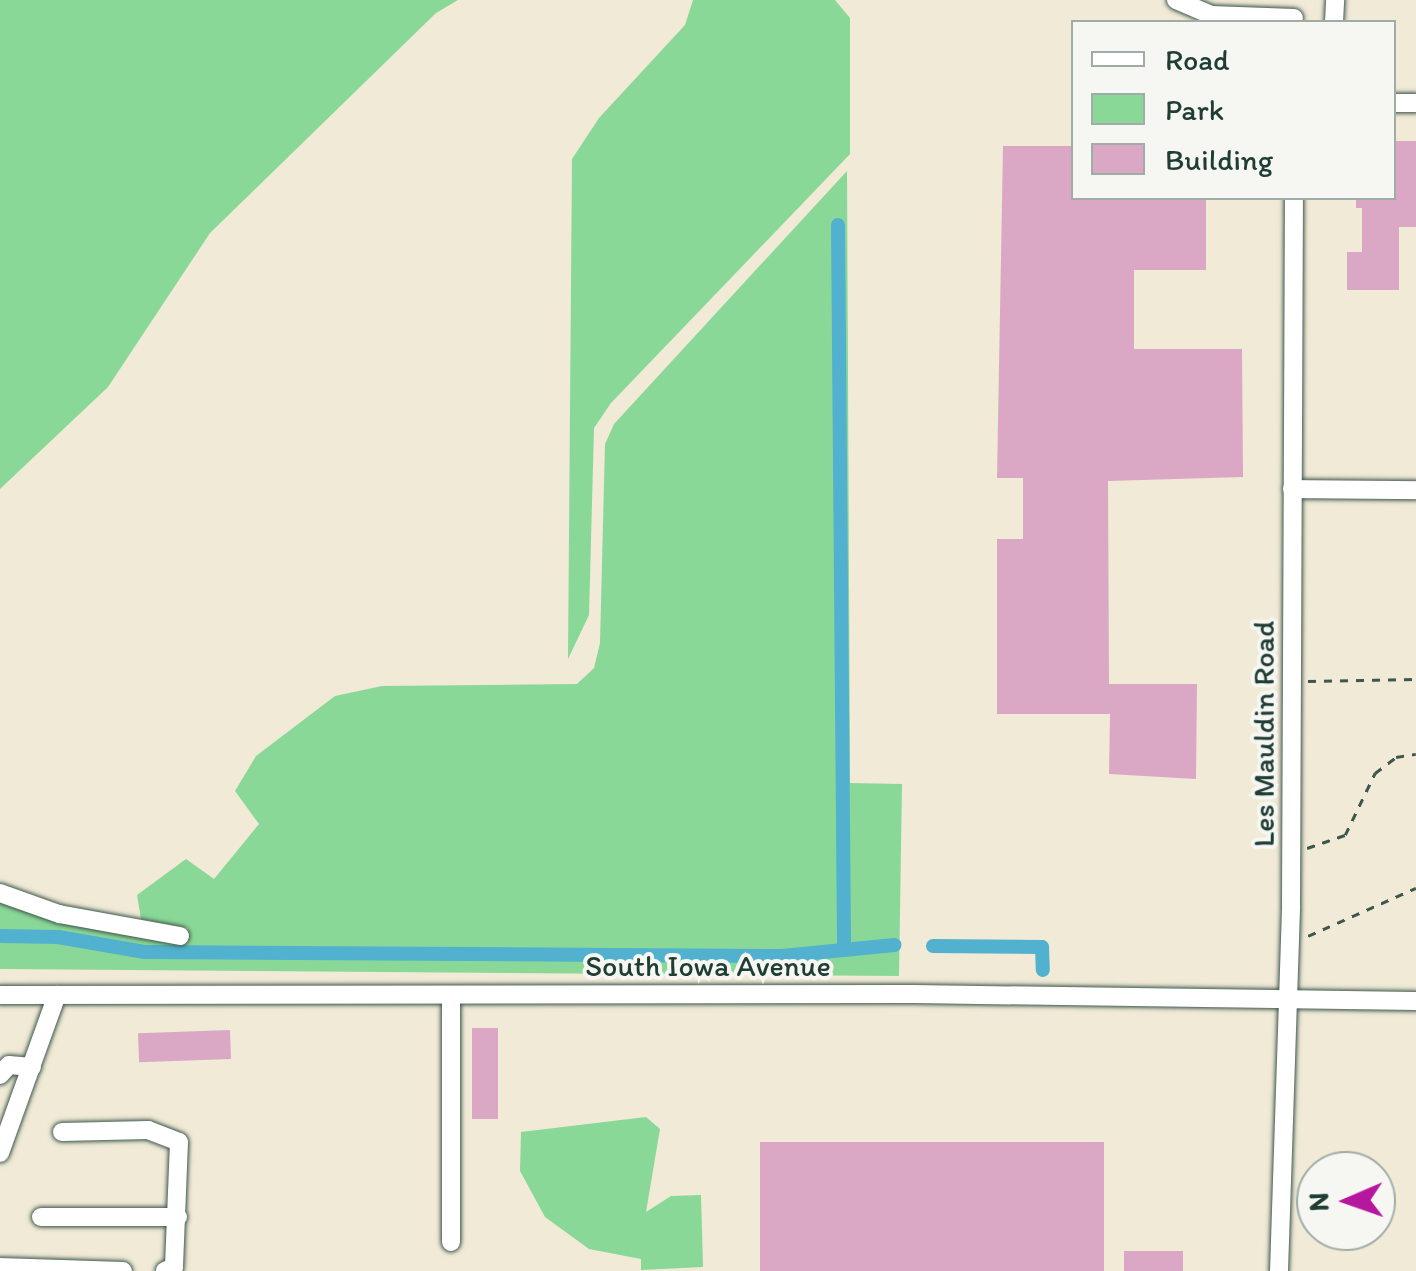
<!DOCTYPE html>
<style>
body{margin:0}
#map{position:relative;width:1416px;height:1271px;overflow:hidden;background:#f0ead6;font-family:Itim,sans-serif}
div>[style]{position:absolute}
.green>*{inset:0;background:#8ad897}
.canal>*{height:14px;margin:-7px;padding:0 7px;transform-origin:7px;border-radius:7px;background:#51b1cf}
.building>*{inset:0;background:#daa8c5;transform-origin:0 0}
.path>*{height:2.5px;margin-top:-1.25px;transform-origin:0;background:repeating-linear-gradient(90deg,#3e574c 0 8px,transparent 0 16px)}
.roads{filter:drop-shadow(0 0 2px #3e574c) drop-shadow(0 0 2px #3e574c)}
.minor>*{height:18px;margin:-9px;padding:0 9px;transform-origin:9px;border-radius:9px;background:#fff}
span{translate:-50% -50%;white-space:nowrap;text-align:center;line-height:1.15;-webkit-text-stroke:8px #f6f6f2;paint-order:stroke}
.street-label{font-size:30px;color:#1f3d34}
.legend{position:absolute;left:1071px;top:20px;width:325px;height:180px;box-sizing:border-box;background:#f6f6f2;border:2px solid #a0aca6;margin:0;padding:12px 18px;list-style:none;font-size:30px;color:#1f3d34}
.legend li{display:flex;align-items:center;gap:20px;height:50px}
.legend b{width:50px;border:2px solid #a0aca6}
.north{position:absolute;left:1296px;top:1151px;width:100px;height:100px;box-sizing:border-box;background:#f6f6f2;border:2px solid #a0aca6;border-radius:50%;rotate:268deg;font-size:28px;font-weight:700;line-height:40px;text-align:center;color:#1f3d34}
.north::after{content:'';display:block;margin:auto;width:35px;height:45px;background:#b5179e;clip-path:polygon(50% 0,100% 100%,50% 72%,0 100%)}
</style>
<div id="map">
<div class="green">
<div style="clip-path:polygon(0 0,458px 0,436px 13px,210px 233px,108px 387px,0 489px)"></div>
<div style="clip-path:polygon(693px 0,835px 0,850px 18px,850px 154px,611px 403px,594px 428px,589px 615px,568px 659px,572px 159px,599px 118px,685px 25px)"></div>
<div style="clip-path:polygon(847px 171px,850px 783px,902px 784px,899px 976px,0 969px,0 901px,185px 941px,188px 928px,141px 919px,137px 895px,186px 859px,214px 879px,259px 824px,235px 791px,256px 756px,335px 696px,382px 686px,577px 684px,594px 668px,600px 643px,605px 444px,614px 424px)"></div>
<div style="clip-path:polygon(646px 1117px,660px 1129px,646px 1212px,671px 1196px,701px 1195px,703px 1267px,641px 1270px,641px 1259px,589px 1249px,545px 1217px,520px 1171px,521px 1132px)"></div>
</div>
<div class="canal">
<div style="left:838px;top:225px;width:720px;rotate:89.52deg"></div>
<div style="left:0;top:936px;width:58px;rotate:1deg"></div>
<div style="left:58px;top:937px;width:88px;rotate:9.8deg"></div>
<div style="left:145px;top:952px;width:637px;rotate:0.36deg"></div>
<div style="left:782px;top:956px;width:113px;rotate:-5.6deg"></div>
<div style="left:933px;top:946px;width:109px;rotate:0.5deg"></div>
<div style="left:1042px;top:947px;width:23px;rotate:88deg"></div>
</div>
<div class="building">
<div style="clip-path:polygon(1394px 141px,1416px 141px,1416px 227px,1399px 227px,1399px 290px,1347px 290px,1347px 252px,1362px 252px,1362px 208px,1356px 208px,1356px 198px,1394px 198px)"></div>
<div style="clip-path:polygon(1003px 146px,1074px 146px,1074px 198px,1206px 198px,1206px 270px,1134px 270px,1134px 349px,1242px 349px,1243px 477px,1108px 481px,1109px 684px,1197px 684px,1196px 779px,1109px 774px,1110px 714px,997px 714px,997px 539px,1023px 539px,1023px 478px,997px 478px)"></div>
<div style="left:472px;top:1028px;width:26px;height:91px"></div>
<div style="left:230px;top:1030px;width:29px;height:92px;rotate:88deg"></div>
<div style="left:760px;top:1142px;width:344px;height:129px"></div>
<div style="left:1124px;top:1251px;width:59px;height:20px"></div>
</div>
<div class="path">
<div style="left:1308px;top:681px;width:108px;rotate:-1.1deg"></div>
<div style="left:1307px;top:848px;width:40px;rotate:-18.9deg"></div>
<div style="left:1345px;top:835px;width:69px;rotate:-64.2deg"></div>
<div style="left:1375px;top:773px;width:26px;rotate:-37deg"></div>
<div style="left:1396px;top:757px;width:20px;rotate:-9deg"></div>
<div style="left:1308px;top:936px;width:118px;rotate:-24deg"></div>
</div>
<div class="roads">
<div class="minor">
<div style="left:1176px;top:0;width:38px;rotate:23deg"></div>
<div style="left:1211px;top:15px;width:83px;rotate:2.1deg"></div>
<div style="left:1334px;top:22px;width:22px;rotate:-87deg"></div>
<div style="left:1394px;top:103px;width:22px"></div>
<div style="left:1292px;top:489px;width:124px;rotate:0.5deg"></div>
<div style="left:0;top:893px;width:63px;rotate:19.6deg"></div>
<div style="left:59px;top:914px;width:123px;rotate:10.3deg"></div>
<div style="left:0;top:995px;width:913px;rotate:-0.06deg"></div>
<div style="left:913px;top:994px;width:503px;rotate:0.8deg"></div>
<div style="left:0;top:1075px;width:13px;rotate:-48deg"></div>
<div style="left:9px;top:1065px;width:23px;rotate:5deg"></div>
<div style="left:62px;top:1132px;width:86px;rotate:-1.3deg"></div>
<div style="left:148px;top:1130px;width:33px;rotate:21deg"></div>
<div style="left:179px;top:1142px;width:125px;rotate:92.3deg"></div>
<div style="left:174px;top:1267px;width:10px;rotate:156deg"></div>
<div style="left:0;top:1153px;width:168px;rotate:-70.2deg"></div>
<div style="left:41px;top:1217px;width:137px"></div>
<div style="left:451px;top:1242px;width:247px;rotate:-90deg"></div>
<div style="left:0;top:1267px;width:123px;rotate:1.9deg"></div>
<div style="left:1279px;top:1271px;width:366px;rotate:-88.1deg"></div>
<div style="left:1291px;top:905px;width:707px;rotate:-89.76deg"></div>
</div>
</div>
<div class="street-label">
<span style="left:1264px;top:734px;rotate:-90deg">Les Mauldin Road</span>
<span style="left:708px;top:966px">South Iowa Avenue</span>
</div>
<ul class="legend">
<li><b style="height:12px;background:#fff"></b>Road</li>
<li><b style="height:28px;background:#8ad897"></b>Park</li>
<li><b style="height:28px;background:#daa8c5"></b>Building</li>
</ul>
<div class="north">N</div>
</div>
